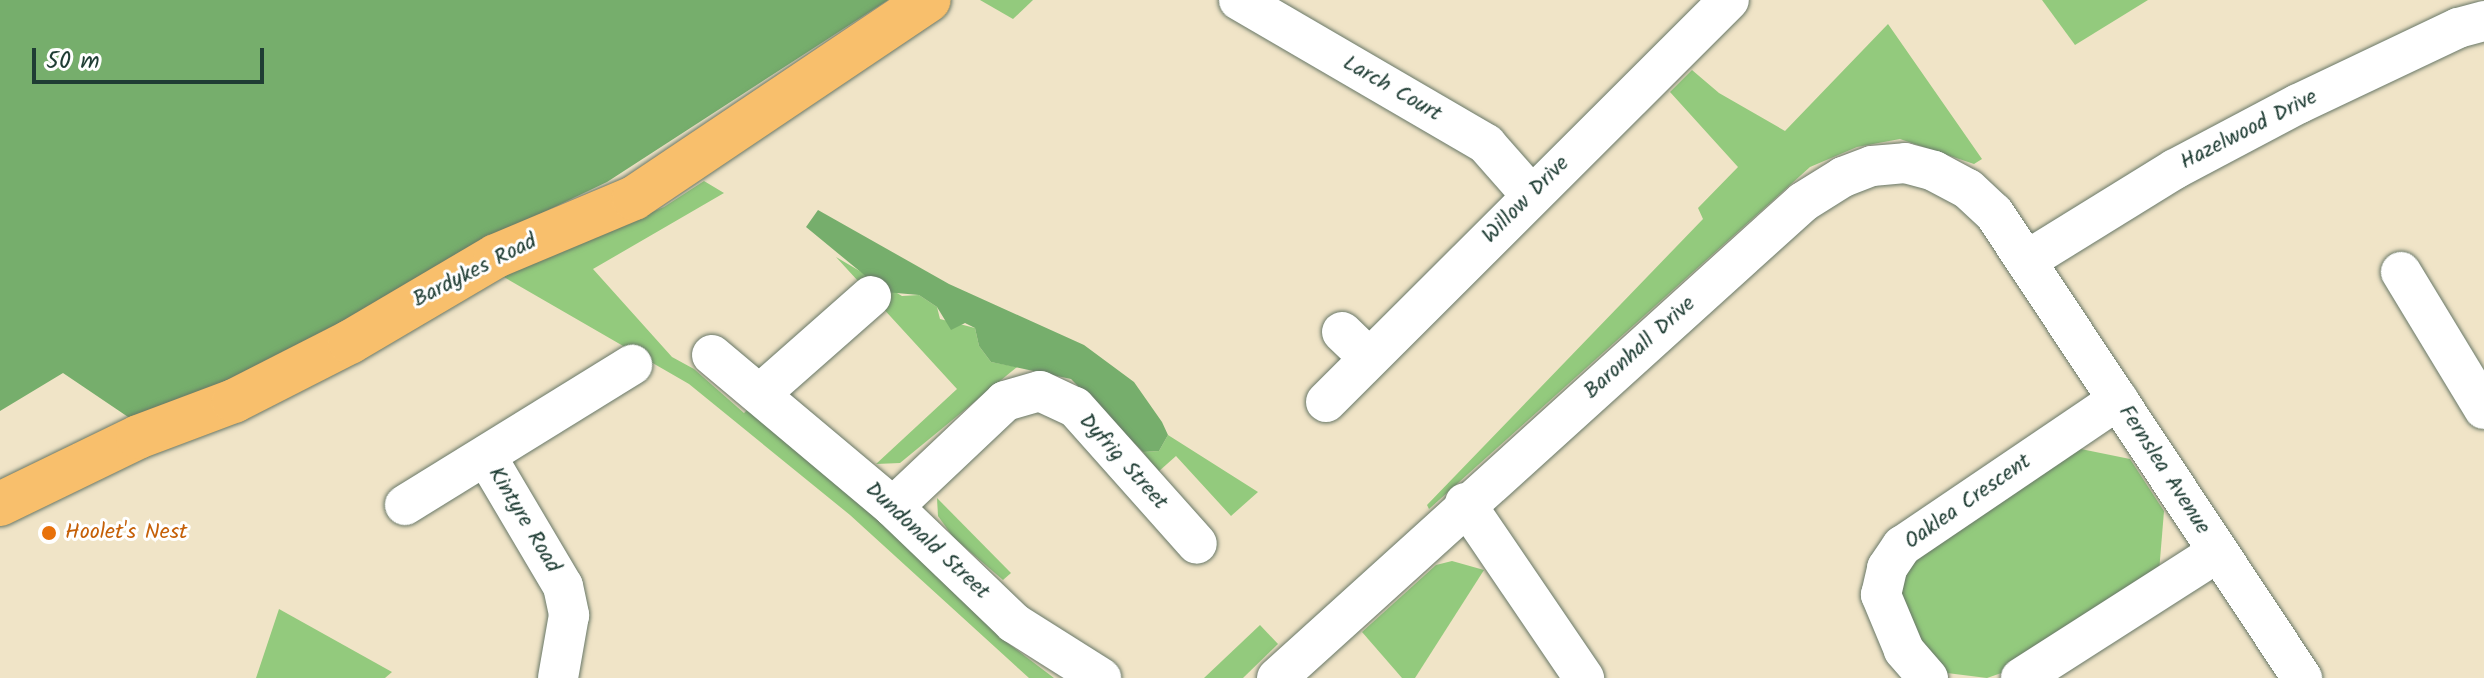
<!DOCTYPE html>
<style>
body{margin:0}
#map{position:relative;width:2484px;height:678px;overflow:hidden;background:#f0e4c7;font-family:Kalam,sans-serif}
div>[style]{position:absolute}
.green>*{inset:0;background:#93ca7d}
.forest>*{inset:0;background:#76ae6c}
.roads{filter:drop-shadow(0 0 2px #687767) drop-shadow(0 0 2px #687767)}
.minor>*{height:40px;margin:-20px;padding:0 20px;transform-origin:20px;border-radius:20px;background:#fff}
.major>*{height:44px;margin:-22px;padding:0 22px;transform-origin:22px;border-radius:22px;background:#f8bf6c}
.dots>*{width:22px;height:22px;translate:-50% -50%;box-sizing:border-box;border:4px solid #fff;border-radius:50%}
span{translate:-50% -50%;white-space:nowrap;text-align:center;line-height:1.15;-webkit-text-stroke:6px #fff;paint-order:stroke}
.street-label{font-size:22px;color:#1f3d34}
.food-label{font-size:22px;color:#c56008}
.left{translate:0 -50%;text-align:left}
.scale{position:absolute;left:32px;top:48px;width:232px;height:36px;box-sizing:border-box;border:4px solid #1f3d34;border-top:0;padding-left:10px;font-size:24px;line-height:28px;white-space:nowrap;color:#1f3d34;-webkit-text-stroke:6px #fff;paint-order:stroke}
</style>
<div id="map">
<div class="green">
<div style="clip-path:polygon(980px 0,1033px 0,1013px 19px)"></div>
<div style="clip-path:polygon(2042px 0,2148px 0,2075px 45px)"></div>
<div style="clip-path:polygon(1888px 24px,1982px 159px,1974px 164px,1900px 139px,1857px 147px,1810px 167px,1429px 509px,1427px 505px,1703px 219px,1698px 208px,1738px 167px,1670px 92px,1692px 70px,1719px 93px,1785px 131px)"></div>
<div style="clip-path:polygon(704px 181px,724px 193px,593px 269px,672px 357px,694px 369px,744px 413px,751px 406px,860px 501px,1001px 638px,1054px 678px,1029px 678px,850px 515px,689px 384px,502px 276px,664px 207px)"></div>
<div style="clip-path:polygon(836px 257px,902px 296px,919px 295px,937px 307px,940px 319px,975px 328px,979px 346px,991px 362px,1017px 367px,900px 463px,876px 464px,957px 389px)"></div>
<div style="clip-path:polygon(1168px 435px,1258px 492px,1231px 516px,1176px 456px,1158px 472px,1143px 452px,1159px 451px)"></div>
<div style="clip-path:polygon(2071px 447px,2130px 459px,2164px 511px,2159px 572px,2010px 670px,1987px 678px,1947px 673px,1925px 654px,1897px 592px,1901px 580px,1921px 550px)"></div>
<div style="clip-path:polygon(937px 498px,1011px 573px,1003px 580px,953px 537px,938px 516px)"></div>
<div style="clip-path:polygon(1452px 561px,1484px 570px,1415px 678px,1402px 678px,1362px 632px,1436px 565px)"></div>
<div style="clip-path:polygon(279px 609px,392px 672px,385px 678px,256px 678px)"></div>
<div style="clip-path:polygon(1260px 625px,1278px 644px,1243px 678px,1204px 678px)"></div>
</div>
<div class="forest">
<div style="clip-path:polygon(0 0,888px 0,607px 182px,458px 253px,329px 333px,137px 423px,63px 373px,0 411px)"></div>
<div style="clip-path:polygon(818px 210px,949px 284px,1084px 345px,1134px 382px,1162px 422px,1168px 435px,1159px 451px,1143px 452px,1071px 379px,991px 362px,979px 346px,975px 328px,965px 323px,951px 330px,937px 307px,919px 295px,885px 292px,806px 227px)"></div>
</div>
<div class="roads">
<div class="minor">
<div style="left:1239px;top:0;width:286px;rotate:30.2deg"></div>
<div style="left:1486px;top:144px;width:68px;rotate:48.6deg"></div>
<div style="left:2026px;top:261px;width:175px;rotate:-31.7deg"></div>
<div style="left:2175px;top:169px;width:139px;rotate:-27.9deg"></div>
<div style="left:2298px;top:104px;width:177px;rotate:-25.4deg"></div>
<div style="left:2458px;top:28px;width:27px;rotate:-15deg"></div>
<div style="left:2401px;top:272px;width:160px;rotate:58.8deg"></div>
<div style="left:1342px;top:332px;width:37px;rotate:44deg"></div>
<div style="left:712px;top:355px;width:236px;rotate:40deg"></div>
<div style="left:893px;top:507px;width:168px;rotate:43.8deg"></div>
<div style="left:1014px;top:623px;width:103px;rotate:32.3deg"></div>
<div style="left:760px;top:394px;width:148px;rotate:-41.4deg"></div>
<div style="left:1326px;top:402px;width:569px;rotate:-44.93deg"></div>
<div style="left:486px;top:456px;width:151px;rotate:59.4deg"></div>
<div style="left:563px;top:586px;width:30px;rotate:78deg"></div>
<div style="left:569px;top:615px;width:64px;rotate:99.9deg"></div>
<div style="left:1465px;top:503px;width:212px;rotate:55.8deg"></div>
<div style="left:405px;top:505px;width:267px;rotate:-31.7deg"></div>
<div style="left:893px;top:507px;width:154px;rotate:-43.4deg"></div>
<div style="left:1005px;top:401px;width:36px;rotate:-16deg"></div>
<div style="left:1040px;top:391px;width:38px;rotate:25deg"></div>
<div style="left:1075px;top:407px;width:183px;rotate:48.3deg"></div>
<div style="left:1277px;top:678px;width:709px;rotate:-42.14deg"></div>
<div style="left:1803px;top:202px;width:47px;rotate:-32deg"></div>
<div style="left:1843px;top:177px;width:31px;rotate:-21deg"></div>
<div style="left:1872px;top:166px;width:33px;rotate:-5deg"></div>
<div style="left:1905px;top:163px;width:30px;rotate:15deg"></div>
<div style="left:1934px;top:171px;width:38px;rotate:28deg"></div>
<div style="left:1968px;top:189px;width:35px;rotate:43deg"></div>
<div style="left:1994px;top:213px;width:558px;rotate:56.48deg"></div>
<div style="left:1928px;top:678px;width:37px;rotate:-131deg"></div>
<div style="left:1904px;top:650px;width:60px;rotate:-112.7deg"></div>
<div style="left:1881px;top:595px;width:28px;rotate:-77deg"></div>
<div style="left:1887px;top:568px;width:27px;rotate:-56deg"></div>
<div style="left:1902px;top:546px;width:261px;rotate:-34.1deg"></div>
<div style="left:2021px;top:678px;width:234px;rotate:-32.6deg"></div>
</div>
<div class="major">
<div style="left:0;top:504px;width:153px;rotate:-25.9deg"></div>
<div style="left:138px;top:437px;width:103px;rotate:-20.6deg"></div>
<div style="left:234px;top:401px;width:130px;rotate:-27deg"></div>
<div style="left:350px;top:342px;width:169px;rotate:-30.5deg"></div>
<div style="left:496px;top:256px;width:150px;rotate:-22.8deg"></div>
<div style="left:634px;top:198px;width:355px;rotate:-33.9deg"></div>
</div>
</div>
<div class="dots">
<div style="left:49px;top:533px;background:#e8710a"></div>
</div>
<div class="street-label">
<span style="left:1392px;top:89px;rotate:30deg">Larch Court</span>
<span style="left:2249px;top:130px;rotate:-27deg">Hazelwood Drive</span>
<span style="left:1526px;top:200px;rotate:-45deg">Willow Drive</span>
<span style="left:475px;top:271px;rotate:-27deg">Bardykes Road</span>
<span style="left:1640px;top:348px;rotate:-42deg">Baronhall Drive</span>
<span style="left:1123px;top:462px;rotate:48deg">Dyfrig Street</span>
<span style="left:2164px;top:470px;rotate:57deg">Fernslea Avenue</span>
<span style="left:1968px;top:502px;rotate:-35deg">Oaklea Crescent</span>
<span style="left:524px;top:520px;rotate:59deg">Kintyre Road</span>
<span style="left:927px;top:541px;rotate:43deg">Dundonald Street</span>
</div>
<div class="food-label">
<span class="left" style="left:65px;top:533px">Hoolet's Nest</span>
</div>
<div class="scale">50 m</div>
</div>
